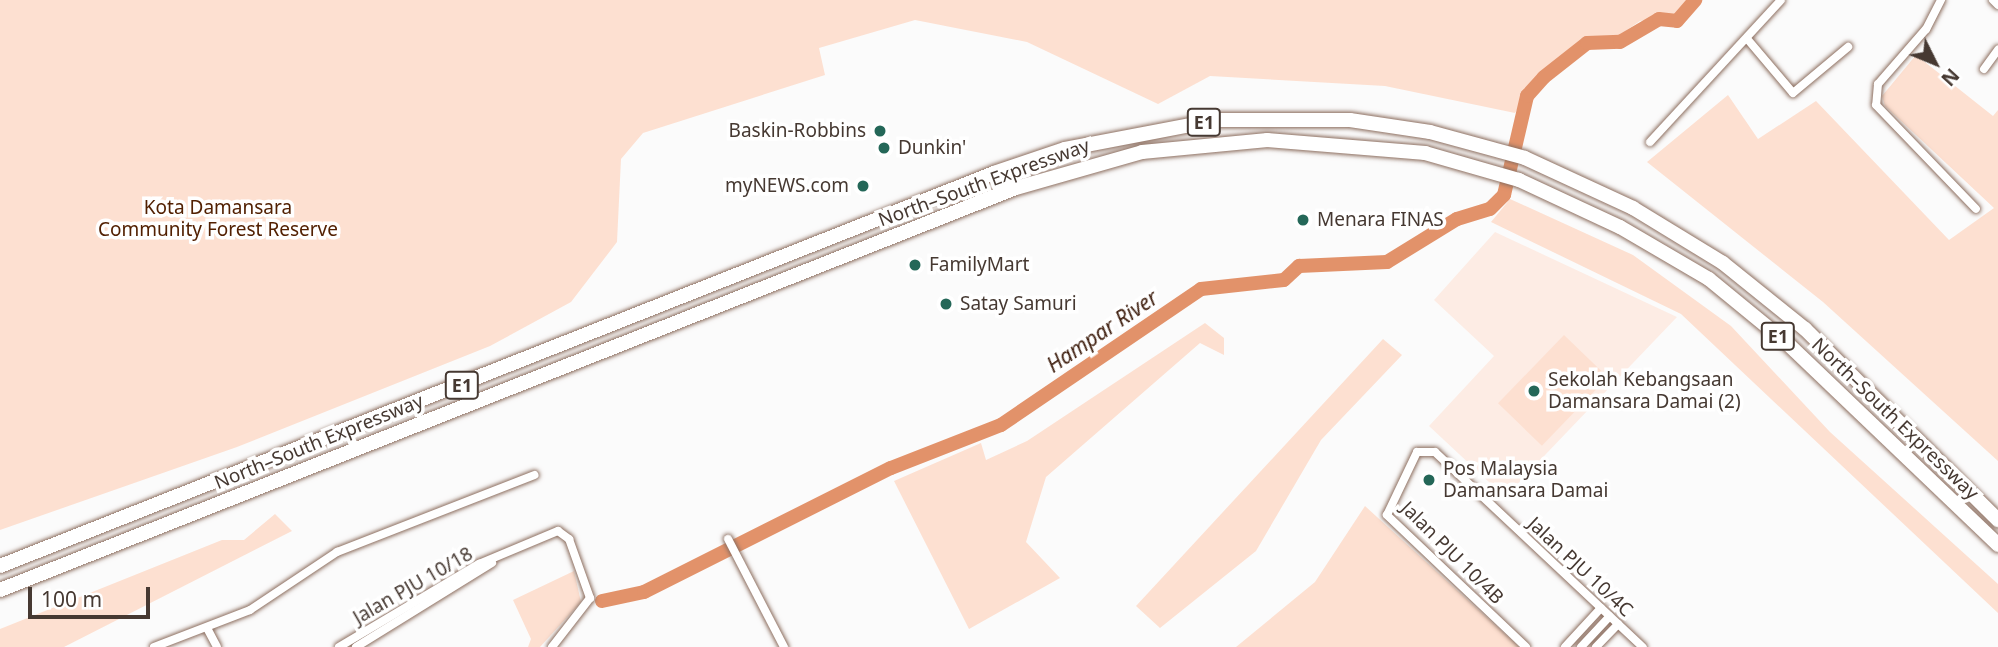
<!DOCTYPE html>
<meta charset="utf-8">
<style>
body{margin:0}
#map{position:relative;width:1998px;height:647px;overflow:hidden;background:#fbfbfb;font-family:"Noto Sans",sans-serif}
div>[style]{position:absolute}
.built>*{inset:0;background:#fdece4}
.green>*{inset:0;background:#fde0d1;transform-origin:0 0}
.river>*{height:14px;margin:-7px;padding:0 7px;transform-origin:7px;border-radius:7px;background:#e2926a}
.roads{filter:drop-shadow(0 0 2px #8d6f60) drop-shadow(0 0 2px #8d6f60)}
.street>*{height:8px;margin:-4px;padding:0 4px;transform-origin:4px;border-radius:4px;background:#fff}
.highway>*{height:14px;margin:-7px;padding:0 7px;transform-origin:7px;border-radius:7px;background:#fff}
.dots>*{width:19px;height:19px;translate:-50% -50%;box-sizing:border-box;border:4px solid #fff;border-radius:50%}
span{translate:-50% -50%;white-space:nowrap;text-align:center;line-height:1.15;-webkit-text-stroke:7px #fff;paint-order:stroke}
.shield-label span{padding:2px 5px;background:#fff;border:2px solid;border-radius:5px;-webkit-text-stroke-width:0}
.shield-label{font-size:18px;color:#463932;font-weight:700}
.poi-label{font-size:19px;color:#463932}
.right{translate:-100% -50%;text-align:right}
.left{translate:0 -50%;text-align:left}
.street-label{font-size:19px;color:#463932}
.park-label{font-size:19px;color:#522002}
.water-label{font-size:21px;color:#3f1f0f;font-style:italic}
.north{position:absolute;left:1900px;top:28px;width:70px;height:70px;-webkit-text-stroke:5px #fff;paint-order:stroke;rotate:133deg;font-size:19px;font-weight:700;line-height:28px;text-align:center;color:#463932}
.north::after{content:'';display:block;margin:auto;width:24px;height:32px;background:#463932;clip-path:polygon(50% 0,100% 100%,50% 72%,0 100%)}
.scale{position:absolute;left:28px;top:587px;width:122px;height:32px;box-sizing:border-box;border:4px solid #463932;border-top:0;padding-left:9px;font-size:21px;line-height:24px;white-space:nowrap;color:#463932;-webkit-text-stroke:5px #fff;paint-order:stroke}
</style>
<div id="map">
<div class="built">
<div style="clip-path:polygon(1495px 232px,1677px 317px,1505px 497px,1429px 426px,1494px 356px,1434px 300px)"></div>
</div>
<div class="green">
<div style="clip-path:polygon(0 0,1689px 0,1674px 16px,1640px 21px,1618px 36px,1585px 40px,1540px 74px,1515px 113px,1385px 86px,1210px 76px,1158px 104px,1027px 42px,915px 20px,819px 48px,825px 75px,643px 133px,621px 159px,617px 242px,571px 302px,490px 346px,237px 447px,0 530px)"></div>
<div style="clip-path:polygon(1916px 55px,1993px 116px,1998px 110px,1998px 461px,1823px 302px,1647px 162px,1728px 95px,1758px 139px,1816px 101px,1949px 240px,1994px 208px,1885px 106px,1882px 96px)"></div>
<div style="clip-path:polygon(1510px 199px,1633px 255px,1731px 326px,1830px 432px,1998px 584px,1998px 613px,1681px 314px,1491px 222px)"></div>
<div style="clip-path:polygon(1205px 323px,1224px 338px,1224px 355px,1200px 343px,1046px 477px,1026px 542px,1060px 578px,969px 629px,894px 481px,981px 443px,986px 460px,1027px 441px)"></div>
<div style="left:1564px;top:335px;width:61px;height:95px;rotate:44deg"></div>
<div style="clip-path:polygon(1383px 339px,1402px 355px,1321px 440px,1256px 551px,1160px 628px,1136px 606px)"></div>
<div style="clip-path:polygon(1365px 506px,1519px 647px,1236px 647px,1315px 582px)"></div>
<div style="clip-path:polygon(275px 514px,292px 531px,64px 647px,0 647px,0 629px,222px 540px,244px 540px)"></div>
<div style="clip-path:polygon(574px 571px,581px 602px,540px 647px,528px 647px,531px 639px,513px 600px)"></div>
</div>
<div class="river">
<div style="left:602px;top:601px;width:43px;rotate:-12.1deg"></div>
<div style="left:644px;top:592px;width:276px;rotate:-26.7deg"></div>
<div style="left:891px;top:468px;width:118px;rotate:-21.4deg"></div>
<div style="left:1001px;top:425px;width:242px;rotate:-34.2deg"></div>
<div style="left:1201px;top:289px;width:83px;rotate:-6.2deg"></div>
<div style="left:1284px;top:280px;width:21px;rotate:-43deg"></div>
<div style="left:1299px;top:266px;width:88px;rotate:-2.6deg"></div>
<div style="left:1387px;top:262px;width:82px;rotate:-31.6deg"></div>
<div style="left:1457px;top:219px;width:34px;rotate:-17deg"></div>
<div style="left:1490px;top:209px;width:20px;rotate:-45deg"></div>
<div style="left:1504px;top:195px;width:102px;rotate:-76.9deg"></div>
<div style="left:1527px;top:96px;width:25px;rotate:-48deg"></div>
<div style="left:1544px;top:77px;width:55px;rotate:-38.3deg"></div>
<div style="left:1587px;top:43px;width:33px;rotate:-2deg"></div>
<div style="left:1620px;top:42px;width:45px;rotate:-30.5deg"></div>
<div style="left:1659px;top:19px;width:18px;rotate:6deg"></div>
<div style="left:1677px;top:21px;width:28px;rotate:-49deg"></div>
</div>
<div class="roads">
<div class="street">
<div style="left:1941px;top:0;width:33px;rotate:117deg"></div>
<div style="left:1926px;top:29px;width:73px;rotate:131.1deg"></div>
<div style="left:1878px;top:84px;width:21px;rotate:95deg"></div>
<div style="left:1876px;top:105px;width:144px;rotate:46.1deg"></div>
<div style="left:1993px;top:0;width:7px;rotate:45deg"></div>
<div style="left:1749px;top:41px;width:68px;rotate:49.8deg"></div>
<div style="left:1793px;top:93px;width:72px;rotate:-39.9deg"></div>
<div style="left:1984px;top:69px;width:24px;rotate:-54deg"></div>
<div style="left:1650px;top:142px;width:193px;rotate:-47.3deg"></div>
<div style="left:728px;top:539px;width:122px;rotate:62.6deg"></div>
<div style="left:207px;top:628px;width:21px;rotate:62deg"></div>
<div style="left:154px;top:647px;width:103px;rotate:-21.1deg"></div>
<div style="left:250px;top:610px;width:105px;rotate:-33.7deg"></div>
<div style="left:337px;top:552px;width:212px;rotate:-21.3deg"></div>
<div style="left:339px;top:647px;width:163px;rotate:-30.7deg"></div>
<div style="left:479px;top:564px;width:86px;rotate:-22.7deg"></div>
<div style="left:558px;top:531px;width:14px;rotate:36deg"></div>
<div style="left:569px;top:539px;width:63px;rotate:70.4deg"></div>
<div style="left:590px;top:598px;width:62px;rotate:127.8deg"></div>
<div style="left:356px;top:647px;width:160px;rotate:-31.7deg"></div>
<div style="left:1526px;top:647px;width:192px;rotate:-136.5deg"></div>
<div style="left:1387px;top:515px;width:70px;rotate:-64.5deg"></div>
<div style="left:1417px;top:452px;width:18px"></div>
<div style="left:1435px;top:452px;width:285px;rotate:43.2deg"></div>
<div style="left:1565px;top:647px;width:53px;rotate:-47.3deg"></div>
<div style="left:1581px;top:647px;width:42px;rotate:-46.9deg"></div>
<div style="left:1596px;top:647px;width:32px;rotate:-46deg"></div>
</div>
<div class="highway">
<div style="left:0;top:566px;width:1069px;rotate:-21.57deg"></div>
<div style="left:994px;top:173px;width:75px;rotate:-18.7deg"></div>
<div style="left:1065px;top:149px;width:155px;rotate:-10.8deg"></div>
<div style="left:1217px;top:120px;width:133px"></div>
<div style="left:1350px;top:120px;width:81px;rotate:8.5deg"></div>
<div style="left:1430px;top:132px;width:98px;rotate:15.3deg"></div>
<div style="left:1525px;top:158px;width:119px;rotate:24.8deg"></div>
<div style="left:1633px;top:208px;width:105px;rotate:31.4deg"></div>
<div style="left:1723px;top:263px;width:105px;rotate:38.8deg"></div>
<div style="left:1805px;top:329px;width:272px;rotate:44.7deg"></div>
<div style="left:0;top:590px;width:1093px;rotate:-21.59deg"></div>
<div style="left:1016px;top:188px;width:131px;rotate:-15.9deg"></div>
<div style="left:1142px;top:152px;width:126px;rotate:-5.5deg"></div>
<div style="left:1267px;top:140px;width:159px;rotate:4.7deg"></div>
<div style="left:1425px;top:153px;width:98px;rotate:16deg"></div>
<div style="left:1519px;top:180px;width:111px;rotate:25deg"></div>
<div style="left:1620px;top:227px;width:103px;rotate:30.3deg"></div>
<div style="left:1709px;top:279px;width:102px;rotate:39.4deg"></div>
<div style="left:1788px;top:344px;width:291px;rotate:43.7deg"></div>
</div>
</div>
<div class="dots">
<div style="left:880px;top:131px;background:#246758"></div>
<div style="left:884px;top:148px;background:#246758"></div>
<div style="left:863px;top:186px;background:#246758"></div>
<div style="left:1303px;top:220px;background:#246758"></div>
<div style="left:915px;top:265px;background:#246758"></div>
<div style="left:946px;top:304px;background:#246758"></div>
<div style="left:1534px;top:391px;background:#246758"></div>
<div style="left:1429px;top:480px;background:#246758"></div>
</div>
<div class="shield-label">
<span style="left:1204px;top:122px">E1</span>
<span style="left:1778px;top:336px">E1</span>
<span style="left:462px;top:385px">E1</span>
</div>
<div class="poi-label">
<span class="right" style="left:866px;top:131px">Baskin-Robbins</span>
<span class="left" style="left:898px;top:148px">Dunkin'</span>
<span class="right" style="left:849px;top:186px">myNEWS.com</span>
<span class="left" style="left:1317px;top:220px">Menara FINAS</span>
<span class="left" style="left:929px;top:265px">FamilyMart</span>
<span class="left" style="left:960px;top:304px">Satay Samuri</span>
<span class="left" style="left:1548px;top:391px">Sekolah Kebangsaan<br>Damansara Damai (2)</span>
<span class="left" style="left:1443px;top:480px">Pos Malaysia<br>Damansara Damai</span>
</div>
<div class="street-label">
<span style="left:984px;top:183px;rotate:-20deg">North–South Expressway</span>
<span style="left:1895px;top:419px;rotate:44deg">North–South Expressway</span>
<span style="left:319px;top:442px;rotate:-22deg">North–South Expressway</span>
<span style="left:1452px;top:553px;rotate:45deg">Jalan PJU 10/4B</span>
<span style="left:1580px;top:567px;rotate:43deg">Jalan PJU 10/4C</span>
<span style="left:413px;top:586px;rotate:-30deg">Jalan PJU 10/18</span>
</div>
<div class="park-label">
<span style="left:218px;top:219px">Kota Damansara<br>Community Forest Reserve</span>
</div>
<div class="water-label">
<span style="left:1102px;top:331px;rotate:-34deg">Hampar River</span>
</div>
<div class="north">N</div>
<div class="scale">100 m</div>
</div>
